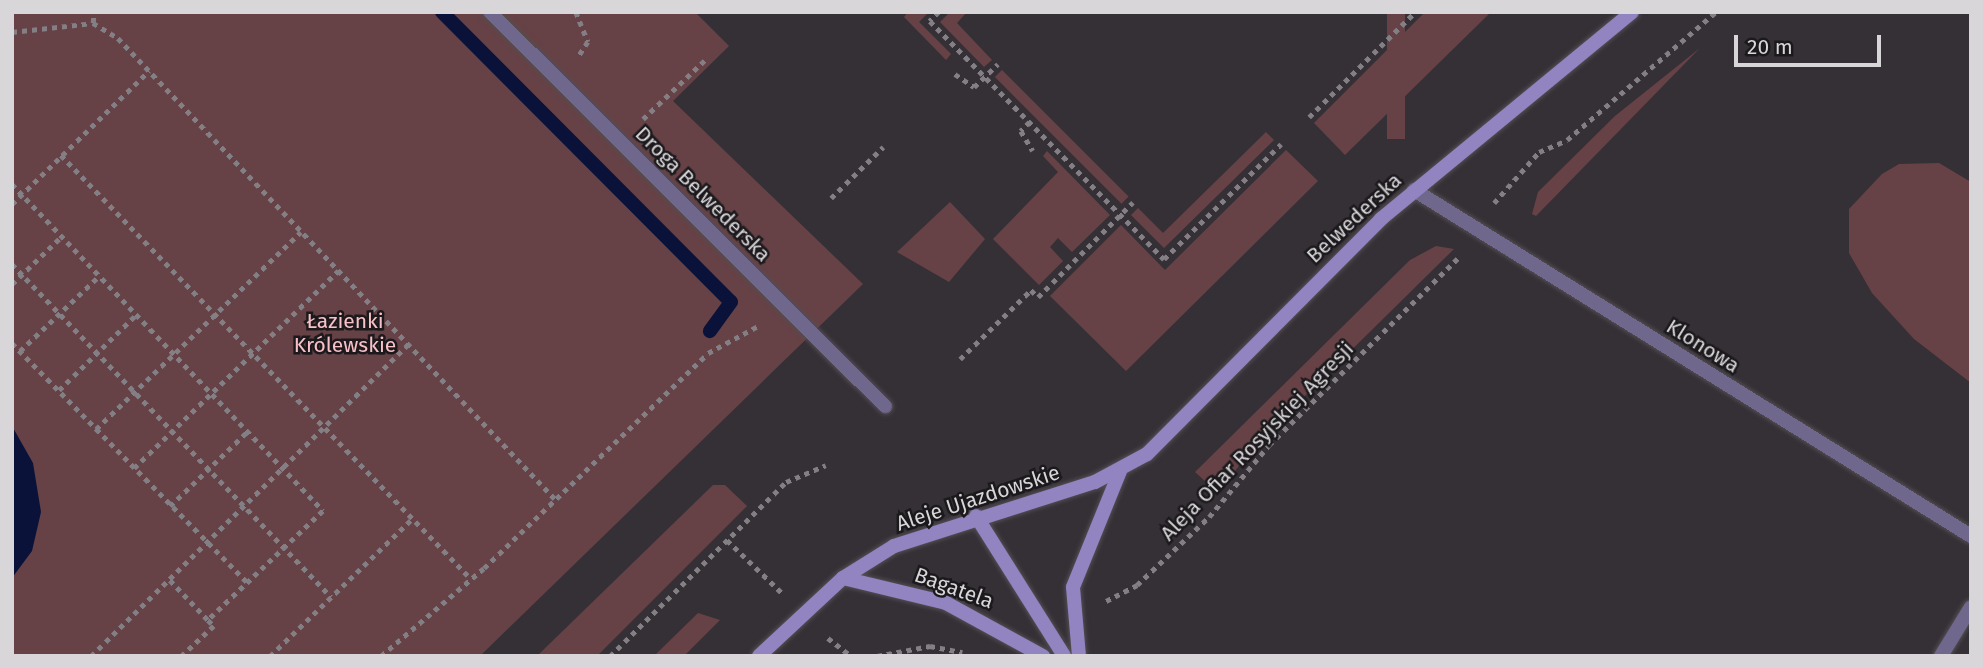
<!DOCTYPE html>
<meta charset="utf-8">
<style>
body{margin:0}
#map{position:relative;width:1983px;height:668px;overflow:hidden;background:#353036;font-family:"Fira Sans",sans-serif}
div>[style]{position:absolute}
.green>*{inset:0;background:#664246;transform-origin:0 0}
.water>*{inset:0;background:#0a1239}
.stream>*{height:14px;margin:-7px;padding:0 7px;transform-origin:7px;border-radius:7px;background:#0a1239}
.path>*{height:4.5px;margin-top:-2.25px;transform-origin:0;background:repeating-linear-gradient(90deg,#837f84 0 5px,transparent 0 10px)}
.roads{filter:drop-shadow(0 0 2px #534e54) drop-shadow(0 0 2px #534e54)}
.street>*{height:14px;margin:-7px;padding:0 7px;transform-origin:7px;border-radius:7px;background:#70678d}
.secondary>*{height:14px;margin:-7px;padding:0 7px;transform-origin:7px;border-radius:7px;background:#9283c1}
span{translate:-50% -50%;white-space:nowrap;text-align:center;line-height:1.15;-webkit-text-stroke:5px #1b191c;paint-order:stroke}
.street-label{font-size:21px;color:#d9d6da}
.park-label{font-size:21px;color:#f7c1c7}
.frame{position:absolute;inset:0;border:14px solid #d9d6da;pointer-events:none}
.scale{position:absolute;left:1734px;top:35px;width:147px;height:32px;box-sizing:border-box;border:4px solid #d9d6da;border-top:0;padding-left:9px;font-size:21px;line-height:24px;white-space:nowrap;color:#d9d6da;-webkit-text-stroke:5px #1b191c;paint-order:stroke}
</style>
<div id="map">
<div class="green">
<div style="clip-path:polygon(12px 12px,695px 12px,729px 46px,673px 101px,863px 284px,480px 656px,12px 656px)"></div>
<div style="clip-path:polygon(908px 12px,929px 12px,919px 22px,951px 54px,946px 60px,904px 17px)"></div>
<div style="clip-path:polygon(950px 12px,967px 12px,957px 23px,992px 60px,984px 67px,940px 22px)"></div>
<div style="left:1387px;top:12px;width:18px;height:127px"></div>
<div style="clip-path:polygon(1425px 12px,1491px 12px,1345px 155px,1314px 123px)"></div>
<div style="clip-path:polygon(1700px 48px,1536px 216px,1532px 214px,1538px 192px,1615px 116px)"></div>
<div style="left:1002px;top:70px;width:179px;height:10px;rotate:45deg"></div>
<div style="clip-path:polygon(1266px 132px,1274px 140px,1164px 248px,1131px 215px,1138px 208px,1163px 233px)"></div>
<div style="clip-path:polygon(1286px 150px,1318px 181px,1126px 371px,1050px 296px,1121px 225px,1165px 270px)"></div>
<div style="clip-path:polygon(1047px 151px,1110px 215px,1072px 252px,1058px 238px,1050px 247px,1063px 261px,1039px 285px,993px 239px,1058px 172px,1043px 156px)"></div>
<div style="clip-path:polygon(1939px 163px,1971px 182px,1971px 383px,1914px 339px,1872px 293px,1849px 253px,1849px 209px,1882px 174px,1899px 164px)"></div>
<div style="clip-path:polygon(950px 202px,985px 239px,949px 282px,897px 252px)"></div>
<div style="clip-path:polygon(1436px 246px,1454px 249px,1256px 444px,1218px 493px,1195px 472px,1410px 260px)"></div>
<div style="clip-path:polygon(713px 485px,725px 485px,747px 506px,597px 656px,537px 656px)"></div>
<div style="clip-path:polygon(698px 613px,720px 620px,684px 656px,654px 656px)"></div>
</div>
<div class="water">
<div style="clip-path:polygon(12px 426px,33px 463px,41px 512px,32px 551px,12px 578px)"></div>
</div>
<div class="stream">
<div style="left:442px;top:12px;width:409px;rotate:45.1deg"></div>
<div style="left:731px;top:302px;width:36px;rotate:126deg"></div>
</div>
<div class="path">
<div style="left:576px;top:12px;width:32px;rotate:68deg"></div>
<div style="left:588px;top:42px;width:17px;rotate:123deg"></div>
<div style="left:939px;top:12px;width:13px;rotate:135deg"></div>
<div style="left:930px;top:21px;width:334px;rotate:45.5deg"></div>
<div style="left:1164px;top:259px;width:164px;rotate:-44.5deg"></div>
<div style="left:93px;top:23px;width:11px;rotate:-85deg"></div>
<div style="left:12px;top:32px;width:81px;rotate:-6.3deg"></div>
<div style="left:93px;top:23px;width:29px;rotate:31deg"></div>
<div style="left:118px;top:38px;width:635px;rotate:46.53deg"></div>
<div style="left:955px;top:74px;width:23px;rotate:34deg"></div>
<div style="left:974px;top:87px;width:33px;rotate:-44deg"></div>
<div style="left:1309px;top:117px;width:149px;rotate:-44.7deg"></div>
<div style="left:643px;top:119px;width:88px;rotate:-43.6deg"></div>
<div style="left:1030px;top:122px;width:13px;rotate:135deg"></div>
<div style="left:1021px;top:131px;width:23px;rotate:59deg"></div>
<div style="left:61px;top:155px;width:588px;rotate:45.96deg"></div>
<div style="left:12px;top:184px;width:451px;rotate:46.4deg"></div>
<div style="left:323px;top:511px;width:158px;rotate:136.5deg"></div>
<div style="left:208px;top:620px;width:8px;rotate:45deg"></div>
<div style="left:214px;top:626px;width:44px;rotate:136.8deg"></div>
<div style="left:831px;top:198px;width:73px;rotate:-44.4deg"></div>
<div style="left:1494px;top:203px;width:68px;rotate:-48.6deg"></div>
<div style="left:1539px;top:152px;width:30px;rotate:-23deg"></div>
<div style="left:1567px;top:140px;width:196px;rotate:-40.7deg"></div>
<div style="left:12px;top:204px;width:191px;rotate:-44.2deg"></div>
<div style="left:12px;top:264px;width:461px;rotate:46.2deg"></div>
<div style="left:12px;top:284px;width:69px;rotate:-43.8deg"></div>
<div style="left:12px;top:343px;width:335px;rotate:45.5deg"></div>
<div style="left:20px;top:351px;width:110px;rotate:-43.5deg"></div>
<div style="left:960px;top:359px;width:99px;rotate:-44.2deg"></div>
<div style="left:1031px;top:290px;width:10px;rotate:45deg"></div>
<div style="left:1038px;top:297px;width:134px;rotate:-45deg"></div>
<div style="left:59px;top:390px;width:109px;rotate:-44.3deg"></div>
<div style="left:96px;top:429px;width:284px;rotate:-43.9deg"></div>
<div style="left:134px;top:468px;width:284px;rotate:-44deg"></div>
<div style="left:170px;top:506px;width:107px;rotate:-43.9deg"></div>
<div style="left:727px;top:540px;width:76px;rotate:43.9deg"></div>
<div style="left:170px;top:580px;width:55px;rotate:46.5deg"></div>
<div style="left:1106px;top:601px;width:35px;rotate:-27deg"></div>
<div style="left:1137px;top:585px;width:99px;rotate:-43.4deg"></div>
<div style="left:1209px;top:517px;width:94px;rotate:-50.2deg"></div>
<div style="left:1269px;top:445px;width:267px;rotate:-44.7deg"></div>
<div style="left:828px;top:638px;width:29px;rotate:38deg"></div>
<div style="left:91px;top:656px;width:445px;rotate:-44.5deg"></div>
<div style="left:270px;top:656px;width:199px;rotate:-44deg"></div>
<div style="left:381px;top:656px;width:135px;rotate:-40.5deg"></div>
<div style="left:484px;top:568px;width:310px;rotate:-43.8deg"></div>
<div style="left:708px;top:353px;width:57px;rotate:-28.4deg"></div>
<div style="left:610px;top:656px;width:247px;rotate:-44.7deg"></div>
<div style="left:786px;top:482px;width:43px;rotate:-23deg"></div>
<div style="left:877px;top:656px;width:54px;rotate:-10.7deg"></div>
<div style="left:930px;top:646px;width:33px;rotate:11deg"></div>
</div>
<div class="roads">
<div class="street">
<div style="left:490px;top:12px;width:558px;rotate:44.93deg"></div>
<div style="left:1414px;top:190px;width:656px;rotate:31.85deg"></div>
<div style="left:1941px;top:656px;width:57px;rotate:-58.5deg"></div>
</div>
<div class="secondary">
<div style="left:976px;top:516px;width:165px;rotate:57.8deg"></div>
<div style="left:843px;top:578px;width:106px;rotate:13.6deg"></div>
<div style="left:946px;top:603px;width:111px;rotate:28.7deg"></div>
<div style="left:759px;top:656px;width:115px;rotate:-42.9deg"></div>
<div style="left:843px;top:578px;width:60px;rotate:-32.1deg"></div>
<div style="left:894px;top:546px;width:211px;rotate:-17.7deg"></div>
<div style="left:1095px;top:482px;width:59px;rotate:-28.3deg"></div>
<div style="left:1147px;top:454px;width:332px;rotate:-45.1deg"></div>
<div style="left:1381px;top:219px;width:325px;rotate:-39.5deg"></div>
<div style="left:1079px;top:656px;width:69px;rotate:-95deg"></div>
<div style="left:1073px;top:587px;width:125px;rotate:-67.9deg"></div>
</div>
</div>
<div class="street-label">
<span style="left:703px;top:194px;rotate:45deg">Droga Belwederska</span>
<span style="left:1354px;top:218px;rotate:-43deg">Belwederska</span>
<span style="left:1703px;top:346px;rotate:32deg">Klonowa</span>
<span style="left:1257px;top:441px;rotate:-46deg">Aleja Ofiar Rosyjskiej Agresji</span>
<span style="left:978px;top:498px;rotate:-18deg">Aleje Ujazdowskie</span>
<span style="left:954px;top:588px;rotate:20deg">Bagatela</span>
</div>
<div class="park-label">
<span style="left:345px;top:333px">Łazienki<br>Królewskie</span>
</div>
<div class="frame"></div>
<div class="scale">20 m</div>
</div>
